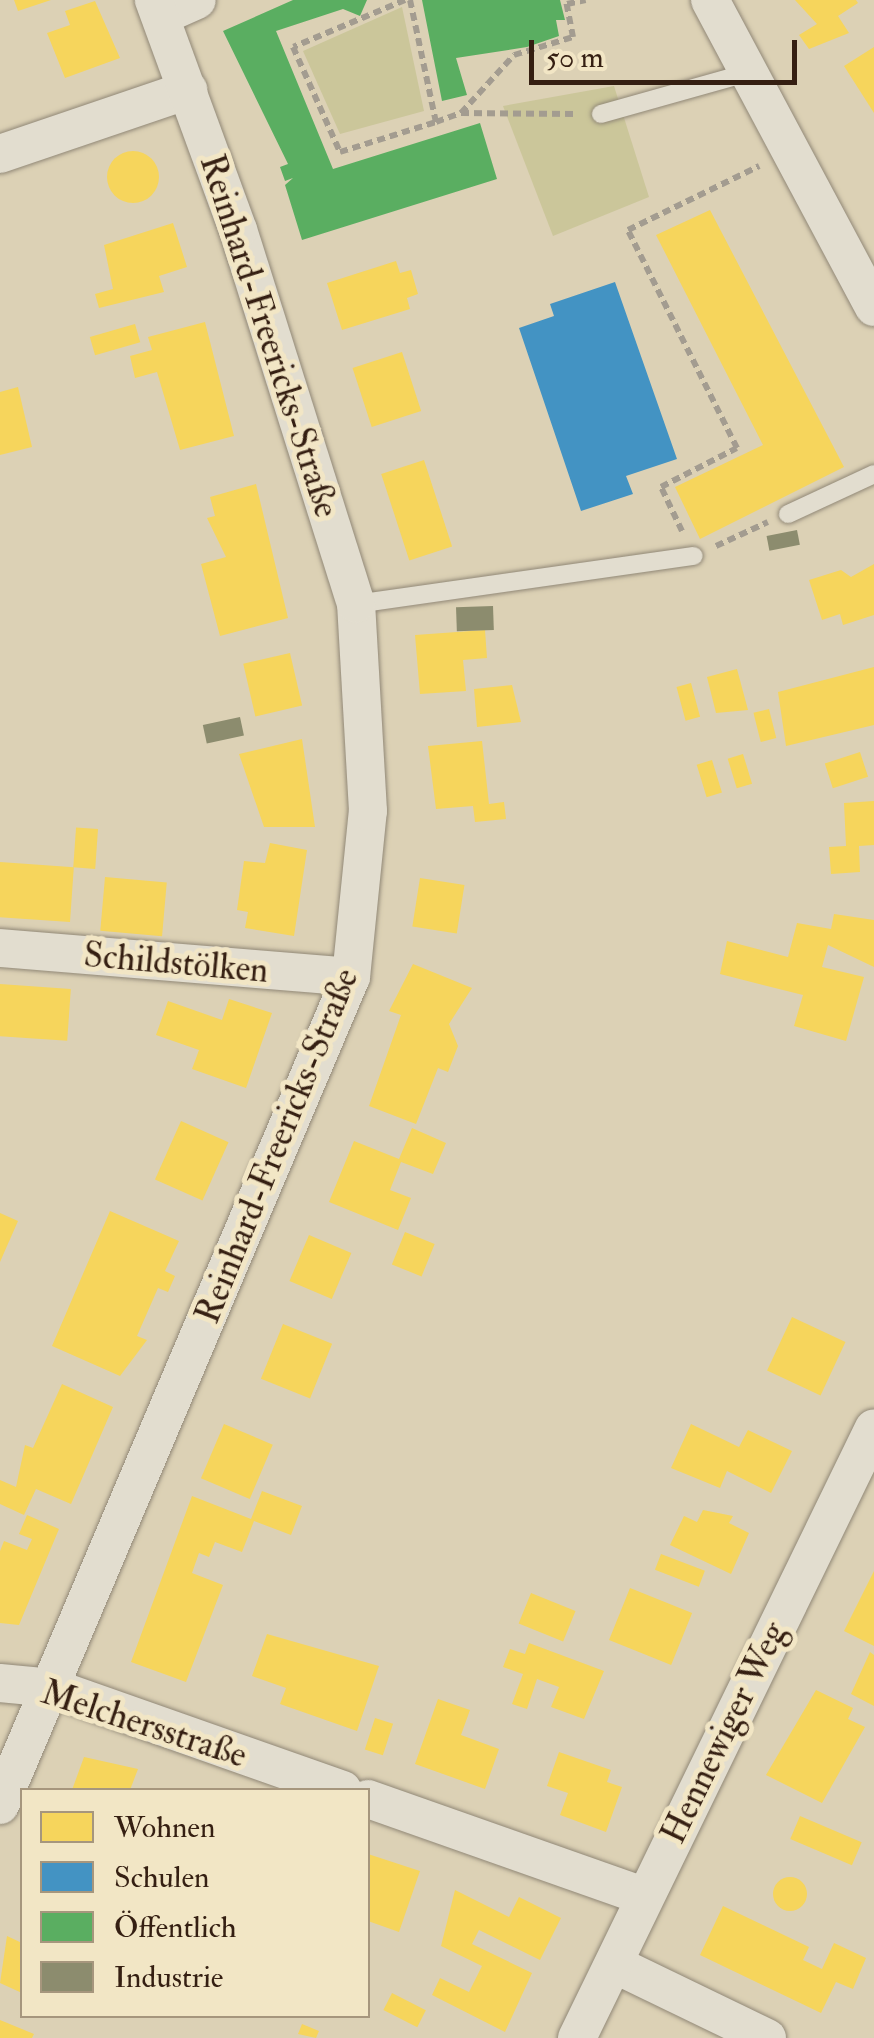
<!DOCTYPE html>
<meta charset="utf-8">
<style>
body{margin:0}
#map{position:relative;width:874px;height:2038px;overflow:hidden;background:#dcd1b5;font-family:"IM FELL Double Pica",serif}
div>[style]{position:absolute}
.green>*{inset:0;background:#cbc69a}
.homes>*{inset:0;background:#f6d55c;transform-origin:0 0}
.round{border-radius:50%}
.schools>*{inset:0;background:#4393c3}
.public>*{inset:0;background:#5aae61}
.industry>*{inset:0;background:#8c8c6e;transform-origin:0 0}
.path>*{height:6px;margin-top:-3px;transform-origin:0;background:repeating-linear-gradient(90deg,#a39c90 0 8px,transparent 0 13px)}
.roads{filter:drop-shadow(0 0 2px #918877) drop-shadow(0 0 2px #918877)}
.lane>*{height:18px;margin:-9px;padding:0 9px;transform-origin:9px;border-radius:9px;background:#e2ddcf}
.street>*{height:38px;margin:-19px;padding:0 19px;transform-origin:19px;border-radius:19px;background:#e2ddcf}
span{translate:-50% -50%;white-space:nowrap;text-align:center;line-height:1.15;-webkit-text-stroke:10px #f2e6c5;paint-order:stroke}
.street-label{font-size:35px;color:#351f12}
.legend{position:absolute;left:20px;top:1788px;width:350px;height:230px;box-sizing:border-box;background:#f2e6c5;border:2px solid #a6967d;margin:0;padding:12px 18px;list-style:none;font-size:30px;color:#351f12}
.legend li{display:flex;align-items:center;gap:20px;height:50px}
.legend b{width:50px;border:2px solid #a6967d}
.scale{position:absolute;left:529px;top:40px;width:268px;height:45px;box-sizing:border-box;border:5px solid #351f12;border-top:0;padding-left:12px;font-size:30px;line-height:35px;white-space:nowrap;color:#351f12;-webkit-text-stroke:8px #f2e6c5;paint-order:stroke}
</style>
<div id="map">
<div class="green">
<div style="clip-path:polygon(402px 7px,424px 111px,340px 134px,303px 51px)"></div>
<div style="clip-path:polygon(614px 86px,649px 197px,553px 236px,503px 106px)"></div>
</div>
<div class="homes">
<div style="clip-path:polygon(14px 0,51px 0,18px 11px)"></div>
<div style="clip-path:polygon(795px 0,856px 0,858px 3px,838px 16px,849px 33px,809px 49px,799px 35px,817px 24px)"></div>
<div style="clip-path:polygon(95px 1px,120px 58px,65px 78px,47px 33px,70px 25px,65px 11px)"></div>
<div style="clip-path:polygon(874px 47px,874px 113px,844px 66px)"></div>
<div class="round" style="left:107px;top:151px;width:52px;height:52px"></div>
<div style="clip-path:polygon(710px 210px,844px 467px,700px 539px,675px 487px,763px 445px,656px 235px)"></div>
<div style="clip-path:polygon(173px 223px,187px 267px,159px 276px,164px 292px,99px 308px,95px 294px,113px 289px,104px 245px)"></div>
<div style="clip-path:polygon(396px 261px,400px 273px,411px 270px,418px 294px,407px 298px,410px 309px,342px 330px,327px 283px)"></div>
<div style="clip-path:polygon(205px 322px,234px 436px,180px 450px,157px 372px,135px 378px,130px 356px,152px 350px,148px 337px)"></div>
<div style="left:135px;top:324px;width:19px;height:47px;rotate:74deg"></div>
<div style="left:402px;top:352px;width:62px;height:52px;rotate:72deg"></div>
<div style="clip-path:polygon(18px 387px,32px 447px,0 455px,0 392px)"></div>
<div style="left:424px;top:460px;width:91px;height:45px;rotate:72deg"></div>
<div style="clip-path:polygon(256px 484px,288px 618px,220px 636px,201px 564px,226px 557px,207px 518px,215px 516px,210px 497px)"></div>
<div style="clip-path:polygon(874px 564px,874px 615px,843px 625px,840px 614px,822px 620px,809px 580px,841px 570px,851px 577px)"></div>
<div style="clip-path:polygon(485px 630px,487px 658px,463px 660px,466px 691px,420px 694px,415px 635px)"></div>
<div style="left:290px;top:653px;width:54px;height:48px;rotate:77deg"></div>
<div style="clip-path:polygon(874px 667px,874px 725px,786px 746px,778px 692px)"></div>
<div style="clip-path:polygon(737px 669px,748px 710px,716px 713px,707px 677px)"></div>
<div style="left:691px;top:683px;width:35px;height:15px;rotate:75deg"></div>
<div style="clip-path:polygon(512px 685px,521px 722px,477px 727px,474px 689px)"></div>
<div style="left:769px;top:709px;width:30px;height:16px;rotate:76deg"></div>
<div style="clip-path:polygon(302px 739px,315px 827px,264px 827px,239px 754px)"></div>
<div style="clip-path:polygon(482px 741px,489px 804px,504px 802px,506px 819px,475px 822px,473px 806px,436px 809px,428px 746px)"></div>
<div style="left:860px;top:752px;width:26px;height:37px;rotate:72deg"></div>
<div style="left:743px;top:754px;width:31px;height:16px;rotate:73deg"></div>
<div style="left:712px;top:760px;width:34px;height:16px;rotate:73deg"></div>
<div style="clip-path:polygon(874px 801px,874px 845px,859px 846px,860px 872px,831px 874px,829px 847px,846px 846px,844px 803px)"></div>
<div style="left:98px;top:829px;width:40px;height:22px;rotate:94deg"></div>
<div style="clip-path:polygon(270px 843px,307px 850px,294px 936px,245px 928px,248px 912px,237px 910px,244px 861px,265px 863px)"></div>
<div style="left:0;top:862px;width:74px;height:55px;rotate:4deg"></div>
<div style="left:105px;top:877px;width:62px;height:54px;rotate:5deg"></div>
<div style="left:420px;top:878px;width:45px;height:49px;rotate:9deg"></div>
<div style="clip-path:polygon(834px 914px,874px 920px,874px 967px,828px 945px,822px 967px,864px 977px,846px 1041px,794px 1026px,803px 995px,720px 974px,727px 941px,788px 957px,797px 923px,831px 929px)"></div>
<div style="clip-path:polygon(413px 964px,472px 988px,449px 1024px,458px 1046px,448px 1072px,438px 1068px,416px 1124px,369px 1106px,401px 1015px,389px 1011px)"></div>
<div style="left:0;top:984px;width:71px;height:52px;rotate:4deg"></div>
<div style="clip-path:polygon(229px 999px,272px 1013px,246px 1088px,192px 1069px,199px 1050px,156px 1035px,168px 1001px,222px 1020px)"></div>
<div style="left:181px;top:1121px;width:52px;height:64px;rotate:24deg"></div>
<div style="clip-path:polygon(412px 1128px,446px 1143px,433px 1174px,401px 1162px,390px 1190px,411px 1198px,398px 1230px,329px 1202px,354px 1141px,399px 1159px)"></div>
<div style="clip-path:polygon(110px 1211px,179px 1241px,165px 1271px,175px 1276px,168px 1292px,158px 1288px,137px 1336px,147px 1340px,120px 1376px,52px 1346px)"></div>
<div style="clip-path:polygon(0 1213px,18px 1221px,0 1262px)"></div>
<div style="left:405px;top:1232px;width:32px;height:35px;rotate:22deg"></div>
<div style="left:309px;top:1235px;width:46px;height:50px;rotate:23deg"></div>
<div style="left:792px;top:1317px;width:59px;height:59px;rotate:25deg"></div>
<div style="left:283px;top:1324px;width:53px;height:59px;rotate:22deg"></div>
<div style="clip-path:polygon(62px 1384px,113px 1407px,71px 1504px,36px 1489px,24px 1515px,0 1504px,0 1480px,16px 1487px,25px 1445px,33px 1448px)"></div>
<div style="left:224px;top:1424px;width:53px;height:59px;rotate:23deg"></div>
<div style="clip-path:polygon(691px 1424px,739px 1447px,748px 1430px,792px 1451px,771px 1493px,727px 1471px,720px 1488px,671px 1468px)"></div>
<div style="clip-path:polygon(262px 1491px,302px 1506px,291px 1535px,254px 1521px,242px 1552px,215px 1542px,209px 1557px,199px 1553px,192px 1573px,223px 1585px,186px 1682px,131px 1662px,192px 1496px,251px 1519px)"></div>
<div style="clip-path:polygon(703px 1510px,733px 1516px,729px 1523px,749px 1533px,731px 1574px,670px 1545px,684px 1516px,697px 1522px)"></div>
<div style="clip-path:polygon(27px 1515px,59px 1529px,19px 1625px,0 1623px,0 1551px,4px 1541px,27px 1550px,32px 1539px,19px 1534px)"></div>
<div style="left:661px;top:1554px;width:47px;height:17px;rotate:21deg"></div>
<div style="clip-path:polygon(874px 1571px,874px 1646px,844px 1631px)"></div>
<div style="left:630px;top:1588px;width:67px;height:56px;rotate:22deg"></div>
<div style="left:531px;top:1593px;width:48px;height:33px;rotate:22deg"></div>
<div style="clip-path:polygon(267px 1634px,379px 1666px,357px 1731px,280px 1704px,286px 1688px,252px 1676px)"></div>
<div style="clip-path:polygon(529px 1643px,604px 1671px,584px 1719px,551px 1707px,559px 1687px,537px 1679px,527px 1709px,512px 1704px,523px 1674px,503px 1667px,510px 1649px,525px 1654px)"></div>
<div style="clip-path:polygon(870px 1652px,874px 1655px,874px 1706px,851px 1694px)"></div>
<div style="clip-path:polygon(816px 1690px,853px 1708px,848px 1719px,865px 1727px,822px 1803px,766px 1775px)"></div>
<div style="clip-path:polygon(438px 1699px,470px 1710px,461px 1735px,499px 1749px,485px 1789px,415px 1764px)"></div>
<div style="left:375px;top:1718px;width:19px;height:33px;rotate:18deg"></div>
<div style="clip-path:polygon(559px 1752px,611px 1770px,607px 1782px,622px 1787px,606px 1832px,560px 1815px,568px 1793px,547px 1786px)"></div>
<div style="clip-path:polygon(84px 1757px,138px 1769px,130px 1790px,72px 1790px)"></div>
<div style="left:800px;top:1816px;width:67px;height:25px;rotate:23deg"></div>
<div style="clip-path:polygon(368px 1854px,420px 1871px,399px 1932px,368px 1921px)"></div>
<div class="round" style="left:773px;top:1877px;width:34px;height:34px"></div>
<div style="clip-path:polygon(455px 1890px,509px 1917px,519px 1897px,561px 1918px,540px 1960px,479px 1930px,472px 1944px,532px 1973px,505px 2032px,432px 1995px,440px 1978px,469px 1992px,482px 1966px,441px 1946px)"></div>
<div style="clip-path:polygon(723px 1906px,809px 1947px,803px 1960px,822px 1969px,834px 1943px,866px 1958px,853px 1989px,836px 1982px,821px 2013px,700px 1955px)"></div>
<div style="clip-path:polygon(7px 1936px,22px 1943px,22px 1993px,0 1983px)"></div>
<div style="left:392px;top:1993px;width:38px;height:19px;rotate:27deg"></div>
<div style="clip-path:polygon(0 2020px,34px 2034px,32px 2038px,0 2038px)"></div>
<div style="clip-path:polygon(302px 2024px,319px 2031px,316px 2038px,298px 2034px)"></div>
</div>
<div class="schools">
<div style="clip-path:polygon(615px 282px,677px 459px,626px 476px,633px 494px,581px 511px,519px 328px,554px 316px,550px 304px)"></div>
</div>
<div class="public">
<div style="clip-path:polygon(293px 0,367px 0,360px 16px,343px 9px,276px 31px,333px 169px,480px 123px,497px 179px,302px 240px,285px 185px,293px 178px,285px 181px,280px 167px,288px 164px,223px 31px)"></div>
<div style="clip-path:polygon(422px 0,560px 0,565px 20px,556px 20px,559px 36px,527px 47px,456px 58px,467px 95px,442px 101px)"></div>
</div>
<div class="industry">
<div style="left:797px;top:530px;width:15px;height:31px;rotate:79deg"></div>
<div style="left:493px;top:606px;width:24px;height:37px;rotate:88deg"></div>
<div style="left:240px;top:717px;width:19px;height:38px;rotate:78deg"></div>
</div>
<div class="path">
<div style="left:405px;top:0;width:121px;rotate:157.2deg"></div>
<div style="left:293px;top:47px;width:115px;rotate:65.9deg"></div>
<div style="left:340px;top:152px;width:101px;rotate:-17.4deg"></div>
<div style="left:410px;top:0;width:125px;rotate:78deg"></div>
<div style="left:436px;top:122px;width:27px;rotate:-20deg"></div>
<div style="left:461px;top:113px;width:117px;rotate:0.5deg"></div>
<div style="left:567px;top:4px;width:19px;rotate:-12deg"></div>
<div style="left:461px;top:113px;width:79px;rotate:-47.6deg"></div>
<div style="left:514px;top:55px;width:62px;rotate:-17deg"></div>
<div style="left:573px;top:37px;width:38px;rotate:-101deg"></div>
<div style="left:682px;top:531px;width:49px;rotate:-115.5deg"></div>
<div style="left:661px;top:487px;width:85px;rotate:-27.2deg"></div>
<div style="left:737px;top:448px;width:244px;rotate:-116.6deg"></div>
<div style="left:628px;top:230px;width:146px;rotate:-26deg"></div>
<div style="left:716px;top:546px;width:57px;rotate:-24.8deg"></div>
</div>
<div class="roads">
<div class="lane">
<div style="left:601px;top:114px;width:155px;rotate:-15.7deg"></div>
<div style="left:788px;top:514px;width:95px;rotate:-24.9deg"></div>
<div style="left:356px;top:604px;width:341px;rotate:-8.1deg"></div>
</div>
<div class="street">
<div style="left:710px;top:0;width:348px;rotate:61.9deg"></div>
<div style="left:161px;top:16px;width:39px;rotate:-24deg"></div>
<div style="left:0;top:154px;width:199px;rotate:-18.8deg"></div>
<div style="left:0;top:948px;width:352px;rotate:4.7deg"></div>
<div style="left:0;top:1683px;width:53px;rotate:5.4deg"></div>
<div style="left:53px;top:1688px;width:307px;rotate:19.4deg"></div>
<div style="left:368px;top:1799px;width:292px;rotate:19.4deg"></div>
<div style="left:0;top:1805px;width:899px;rotate:-67.03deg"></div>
<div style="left:351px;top:977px;width:167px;rotate:-84.2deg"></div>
<div style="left:368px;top:811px;width:207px;rotate:-93.3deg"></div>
<div style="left:356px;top:604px;width:392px;rotate:-107.5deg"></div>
<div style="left:238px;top:230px;width:245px;rotate:-110.1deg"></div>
<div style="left:614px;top:1964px;width:170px;rotate:25.8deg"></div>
<div style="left:577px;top:2038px;width:678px;rotate:-64.04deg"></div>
</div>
</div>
<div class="street-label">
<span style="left:269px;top:336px;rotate:72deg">Reinhard-Freericks-Straße</span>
<span style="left:176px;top:963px;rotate:5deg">Schildstölken</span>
<span style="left:277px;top:1146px;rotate:-68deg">Reinhard-Freericks-Straße</span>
<span style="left:144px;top:1724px;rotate:18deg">Melchersstraße</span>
<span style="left:724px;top:1733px;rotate:-64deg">Hennewiger Weg</span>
</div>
<ul class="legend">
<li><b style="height:28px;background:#f6d55c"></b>Wohnen</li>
<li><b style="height:28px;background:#4393c3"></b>Schulen</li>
<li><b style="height:28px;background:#5aae61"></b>Öffentlich</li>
<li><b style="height:28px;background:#8c8c6e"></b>Industrie</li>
</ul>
<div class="scale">50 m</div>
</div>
